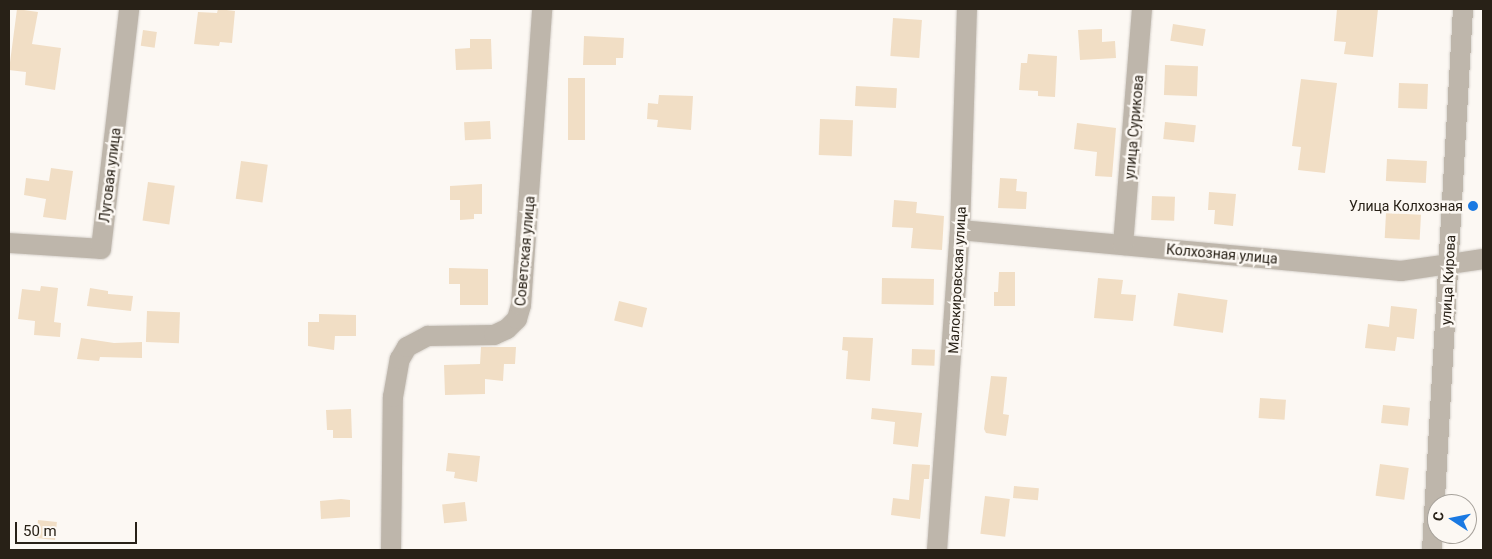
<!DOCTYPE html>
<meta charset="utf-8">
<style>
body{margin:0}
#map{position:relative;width:1492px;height:559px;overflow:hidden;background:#fcf8f3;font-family:Roboto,sans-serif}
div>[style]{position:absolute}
.building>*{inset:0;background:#f1dec5;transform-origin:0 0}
.roads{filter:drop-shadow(0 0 1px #d6d1cb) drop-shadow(0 0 1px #d6d1cb)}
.minor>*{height:20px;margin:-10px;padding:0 10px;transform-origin:10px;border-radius:10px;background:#beb6ab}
.dots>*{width:14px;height:14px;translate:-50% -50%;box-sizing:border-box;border:2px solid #fcf8f3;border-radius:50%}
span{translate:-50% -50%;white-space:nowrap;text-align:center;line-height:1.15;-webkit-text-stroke:5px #fcf8f3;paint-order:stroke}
.street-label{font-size:14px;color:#282117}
.poi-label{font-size:14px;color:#282117}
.right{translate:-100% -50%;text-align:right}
.frame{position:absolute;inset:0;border:10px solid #282117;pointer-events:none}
.north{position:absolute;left:1427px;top:494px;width:50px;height:50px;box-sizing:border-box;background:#fcf8f3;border:1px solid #a7a29b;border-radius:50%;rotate:281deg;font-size:14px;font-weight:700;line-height:20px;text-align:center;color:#282117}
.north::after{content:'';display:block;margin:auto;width:18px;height:22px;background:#1a79e2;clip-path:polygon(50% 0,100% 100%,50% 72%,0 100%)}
.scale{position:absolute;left:15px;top:522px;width:122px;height:22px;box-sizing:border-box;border:2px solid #282117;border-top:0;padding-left:6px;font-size:15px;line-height:18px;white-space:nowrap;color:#282117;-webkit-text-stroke:4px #fcf8f3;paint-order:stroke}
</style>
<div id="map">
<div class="building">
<div style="clip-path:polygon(17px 9px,38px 12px,32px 44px,61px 48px,55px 90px,25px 85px,26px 72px,9px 70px)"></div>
<div style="clip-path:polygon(218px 9px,235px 11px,232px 43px,220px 42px,219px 46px,194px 44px,198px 12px,217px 13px)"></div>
<div style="clip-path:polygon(1337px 9px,1378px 9px,1373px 57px,1344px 54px,1346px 42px,1334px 41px)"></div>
<div style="left:893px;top:18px;width:29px;height:38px;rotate:4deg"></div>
<div style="left:1173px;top:24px;width:33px;height:17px;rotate:9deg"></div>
<div style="clip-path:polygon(1102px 29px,1102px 42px,1115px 41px,1116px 58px,1080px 60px,1078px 30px)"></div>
<div style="left:143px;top:30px;width:14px;height:16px;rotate:8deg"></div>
<div style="clip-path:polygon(584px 36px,624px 38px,623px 58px,616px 58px,616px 65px,583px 65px)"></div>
<div style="clip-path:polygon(470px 39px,491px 39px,492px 69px,456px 70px,455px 49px,470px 48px)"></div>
<div style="clip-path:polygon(1028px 54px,1057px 56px,1055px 97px,1038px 96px,1038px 91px,1019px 90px,1021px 63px,1027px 63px)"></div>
<div style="left:1165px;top:65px;width:33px;height:30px;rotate:2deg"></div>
<div style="left:568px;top:78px;width:17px;height:62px"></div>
<div style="clip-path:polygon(1301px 79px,1337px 83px,1325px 173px,1298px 170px,1301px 147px,1292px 146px)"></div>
<div style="left:1399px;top:83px;width:29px;height:25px;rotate:2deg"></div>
<div style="left:856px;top:86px;width:41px;height:20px;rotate:3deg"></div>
<div style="clip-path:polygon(659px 95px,693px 96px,691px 130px,657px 127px,658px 120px,647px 119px,648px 103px,658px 104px)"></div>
<div style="left:820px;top:119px;width:33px;height:36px;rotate:2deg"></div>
<div style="left:490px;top:121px;width:18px;height:26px;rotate:87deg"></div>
<div style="left:1165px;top:122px;width:31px;height:17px;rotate:6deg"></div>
<div style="clip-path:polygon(1077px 123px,1116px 128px,1112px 177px,1095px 176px,1097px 152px,1074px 149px)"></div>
<div style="left:1387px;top:159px;width:40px;height:22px;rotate:3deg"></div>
<div style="left:241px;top:161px;width:27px;height:38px;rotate:8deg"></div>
<div style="clip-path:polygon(51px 168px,73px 171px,66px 220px,43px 217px,46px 199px,24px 195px,26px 178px,49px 181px)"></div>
<div style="clip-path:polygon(1000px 178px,1017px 179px,1016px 191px,1027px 192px,1026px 209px,998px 208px)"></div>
<div style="left:148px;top:182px;width:27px;height:39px;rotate:8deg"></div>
<div style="clip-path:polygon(482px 184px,482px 214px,474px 214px,474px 219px,460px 220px,460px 200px,450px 200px,450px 186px)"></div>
<div style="clip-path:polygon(1209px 192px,1236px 194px,1233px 226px,1214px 224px,1215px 210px,1208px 210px)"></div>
<div style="left:1152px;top:196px;width:23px;height:24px;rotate:2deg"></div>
<div style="clip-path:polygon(894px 200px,917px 202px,916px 213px,944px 216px,942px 250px,911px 248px,913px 228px,892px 227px)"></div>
<div style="left:1386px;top:213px;width:35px;height:25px;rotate:3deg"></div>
<div style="clip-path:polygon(449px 268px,488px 269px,488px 305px,460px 305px,460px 284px,449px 284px)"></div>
<div style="clip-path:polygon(999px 272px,1015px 272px,1015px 306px,994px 306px,994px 292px,998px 292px)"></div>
<div style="left:882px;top:278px;width:52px;height:26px;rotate:1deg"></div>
<div style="clip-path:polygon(1098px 278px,1123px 280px,1121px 294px,1136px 295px,1133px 321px,1094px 318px)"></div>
<div style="clip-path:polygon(41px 286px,58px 288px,54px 322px,61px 323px,60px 337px,34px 335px,35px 321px,18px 319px,22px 289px,40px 291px)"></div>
<div style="clip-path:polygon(90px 288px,108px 291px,108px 294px,133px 296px,131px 311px,87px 306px)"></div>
<div style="left:1178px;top:293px;width:50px;height:33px;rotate:8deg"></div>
<div style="left:619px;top:301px;width:29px;height:20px;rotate:14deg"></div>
<div style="clip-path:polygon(1391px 306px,1417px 309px,1414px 339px,1397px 337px,1395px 351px,1365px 348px,1368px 324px,1389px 327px)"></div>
<div style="left:147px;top:311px;width:33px;height:31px;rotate:2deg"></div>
<div style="clip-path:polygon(319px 314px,356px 315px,356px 336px,335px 336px,334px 350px,308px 346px,308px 322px,319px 322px)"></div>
<div style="clip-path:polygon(843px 337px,873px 338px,870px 381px,846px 379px,848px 351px,842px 350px)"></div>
<div style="clip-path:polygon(81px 338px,114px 343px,142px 342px,142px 358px,100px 357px,99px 361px,77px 359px)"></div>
<div style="clip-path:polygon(481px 347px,516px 347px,515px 364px,504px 364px,503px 381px,485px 379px,485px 394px,445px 395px,444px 365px,480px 364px)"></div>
<div style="left:912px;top:349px;width:23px;height:16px;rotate:2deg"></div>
<div style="clip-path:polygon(991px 376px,1007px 377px,1003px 414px,1009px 415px,1006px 436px,986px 433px,984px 429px)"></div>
<div style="left:1260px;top:398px;width:26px;height:20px;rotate:4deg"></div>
<div style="left:1383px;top:405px;width:27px;height:18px;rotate:6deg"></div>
<div style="clip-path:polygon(872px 408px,922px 413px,918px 447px,893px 444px,895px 422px,871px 419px)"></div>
<div style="clip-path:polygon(351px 409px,352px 438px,333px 438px,333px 430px,327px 430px,326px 410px)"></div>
<div style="clip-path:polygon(448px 453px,480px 456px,477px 482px,454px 478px,455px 472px,446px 471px)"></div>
<div style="clip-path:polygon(912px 464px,930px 465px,929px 479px,924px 479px,920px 519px,891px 515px,893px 498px,909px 500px)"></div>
<div style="left:1380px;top:464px;width:29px;height:32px;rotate:8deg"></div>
<div style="left:1014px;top:486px;width:25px;height:12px;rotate:5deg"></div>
<div style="left:985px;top:496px;width:25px;height:38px;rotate:7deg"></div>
<div style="clip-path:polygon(341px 499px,350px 500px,350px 517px,321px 519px,320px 501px)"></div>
<div style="left:465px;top:502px;width:19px;height:23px;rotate:84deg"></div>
<div style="left:38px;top:520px;width:19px;height:18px;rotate:6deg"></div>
</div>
<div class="roads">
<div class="minor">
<div style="left:960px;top:230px;width:443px;rotate:5.3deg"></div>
<div style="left:1401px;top:271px;width:83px;rotate:-8.3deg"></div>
<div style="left:9px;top:243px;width:92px;rotate:3.7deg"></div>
<div style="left:101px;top:249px;width:242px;rotate:-83.3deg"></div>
<div style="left:1123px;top:245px;width:237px;rotate:-85.4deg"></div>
<div style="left:391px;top:550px;width:153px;rotate:-89.3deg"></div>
<div style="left:393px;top:397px;width:39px;rotate:-80deg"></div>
<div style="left:400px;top:359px;width:14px;rotate:-60deg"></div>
<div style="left:407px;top:347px;width:24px;rotate:-28deg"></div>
<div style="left:428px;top:336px;width:66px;rotate:-0.9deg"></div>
<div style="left:494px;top:335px;width:14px;rotate:-25deg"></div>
<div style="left:507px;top:329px;width:14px;rotate:-45deg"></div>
<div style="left:517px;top:319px;width:15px;rotate:-74deg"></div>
<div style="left:521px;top:305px;width:297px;rotate:-85.9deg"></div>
<div style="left:937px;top:550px;width:321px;rotate:-85.9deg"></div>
<div style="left:960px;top:230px;width:221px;rotate:-88.2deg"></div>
<div style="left:1432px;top:550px;width:542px;rotate:-86.72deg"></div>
</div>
</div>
<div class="dots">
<div style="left:1473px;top:206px;background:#1a79e2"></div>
</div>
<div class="street-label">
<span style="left:1134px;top:127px;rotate:-85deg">улица Сурикова</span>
<span style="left:110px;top:175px;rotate:-83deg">Луговая улица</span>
<span style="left:525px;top:251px;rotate:-85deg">Советская улица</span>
<span style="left:1222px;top:254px;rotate:5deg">Колхозная улица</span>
<span style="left:957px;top:280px;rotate:-87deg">Малокировская улица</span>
<span style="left:1448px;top:280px;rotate:-87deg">улица Кирова</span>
</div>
<div class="poi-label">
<span class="right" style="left:1463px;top:206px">Улица Колхозная</span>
</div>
<div class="frame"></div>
<div class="north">С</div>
<div class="scale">50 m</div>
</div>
